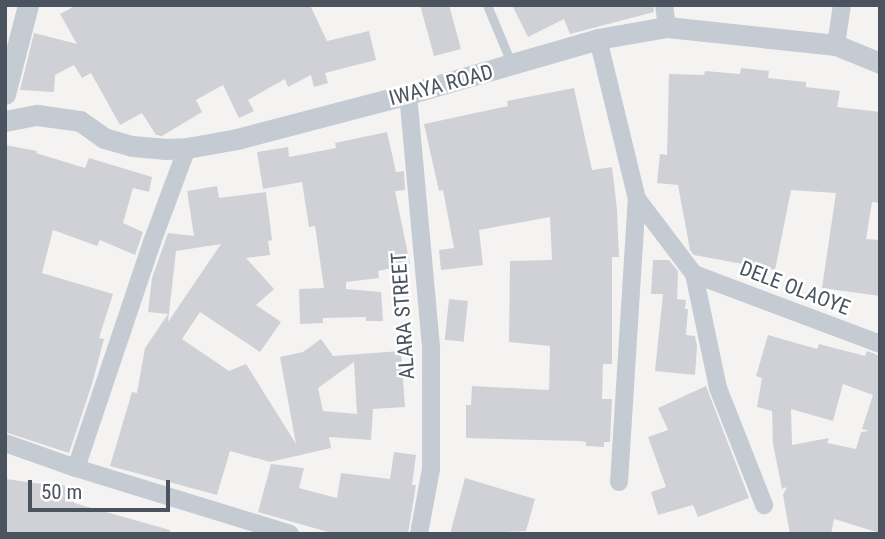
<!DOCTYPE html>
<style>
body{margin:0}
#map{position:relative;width:885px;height:539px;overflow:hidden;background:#f4f3f2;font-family:"Roboto Condensed",sans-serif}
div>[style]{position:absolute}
.building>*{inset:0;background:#d0d1d6;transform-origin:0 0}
.service>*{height:9px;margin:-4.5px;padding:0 4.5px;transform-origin:4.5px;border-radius:4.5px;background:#c4cbd2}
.minor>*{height:18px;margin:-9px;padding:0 9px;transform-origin:9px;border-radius:9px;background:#c4cbd2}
.tertiary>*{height:21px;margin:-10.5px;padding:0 10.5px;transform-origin:10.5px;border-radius:10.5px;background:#c4cbd2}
span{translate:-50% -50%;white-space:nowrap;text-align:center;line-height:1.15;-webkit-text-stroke:5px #fff;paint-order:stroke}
.street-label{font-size:21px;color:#4b535f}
.frame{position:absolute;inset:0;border:7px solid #4b535f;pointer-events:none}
.scale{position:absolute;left:28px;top:480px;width:142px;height:32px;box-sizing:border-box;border:4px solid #4b535f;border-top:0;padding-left:9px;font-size:21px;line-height:24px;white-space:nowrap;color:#4b535f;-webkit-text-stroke:5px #fff;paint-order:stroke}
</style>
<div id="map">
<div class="building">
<div style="clip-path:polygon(77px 5px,310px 5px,327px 41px,369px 31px,376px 60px,325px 73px,328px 83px,314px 87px,311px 75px,288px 87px,285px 79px,248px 100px,254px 111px,239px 118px,223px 85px,196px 100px,202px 112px,162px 136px,156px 135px,142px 113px,120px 125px,91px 73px,82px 78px,74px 65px,55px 75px,54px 92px,20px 90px,34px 33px,77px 44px,60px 14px)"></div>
<div style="clip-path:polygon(420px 5px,449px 5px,461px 49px,434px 56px)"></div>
<div style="clip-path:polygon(512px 5px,653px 5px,654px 12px,570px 34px,564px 19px,528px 37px)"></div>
<div style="clip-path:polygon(741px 68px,769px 71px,768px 78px,806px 82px,806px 87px,840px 91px,837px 107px,880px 112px,880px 203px,872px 202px,866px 239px,880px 240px,880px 296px,822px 288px,836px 193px,791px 190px,775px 270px,694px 255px,690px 250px,678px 185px,657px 183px,660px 154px,667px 155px,669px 74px,704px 75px,705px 71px,740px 74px)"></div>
<div style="clip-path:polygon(574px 88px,592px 170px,612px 167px,617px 209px,619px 257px,612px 257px,612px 364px,603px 364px,602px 399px,612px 399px,610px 442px,604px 442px,604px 447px,586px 446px,586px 442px,578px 441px,466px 438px,466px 405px,471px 405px,472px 386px,549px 390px,550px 346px,509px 342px,510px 261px,552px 260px,550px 217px,479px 230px,483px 265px,441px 270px,439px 250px,454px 248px,443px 190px,439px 191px,424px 124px,508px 106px,507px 101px)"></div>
<div style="clip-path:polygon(387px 132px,396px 172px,404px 171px,405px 190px,395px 191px,410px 264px,378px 271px,379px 278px,346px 282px,346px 289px,381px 292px,383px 321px,366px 321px,366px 317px,323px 318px,323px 323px,300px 324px,299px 289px,324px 288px,315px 226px,309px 227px,302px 182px,263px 189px,257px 152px,288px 147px,289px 157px,336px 148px,335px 143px)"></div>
<div style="clip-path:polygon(5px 145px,37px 151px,36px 153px,85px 168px,89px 158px,152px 177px,149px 192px,133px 188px,123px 223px,143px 232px,135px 255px,100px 240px,97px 246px,53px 230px,42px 273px,113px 294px,99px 338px,104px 339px,92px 384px,69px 453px,5px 432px)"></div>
<div style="clip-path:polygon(evenodd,217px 186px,219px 198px,266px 192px,272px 240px,268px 241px,270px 255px,246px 258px,274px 289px,256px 305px,281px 322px,260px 352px,200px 312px,182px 339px,229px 371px,246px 364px,296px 444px,280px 357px,303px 352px,321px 339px,333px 356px,401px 351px,405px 407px,373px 409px,371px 440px,329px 437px,331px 448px,270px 462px,230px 451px,217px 495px,110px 466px,132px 392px,137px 393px,145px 348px,168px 314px,148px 312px,152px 278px,168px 233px,194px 236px,187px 191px,217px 186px,221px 244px,168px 322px,176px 251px,221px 244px,217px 186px,354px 362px,357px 414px,323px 411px,318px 388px,354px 362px)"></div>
<div style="clip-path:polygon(653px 260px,669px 260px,678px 271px,677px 299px,686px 300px,685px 309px,688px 309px,686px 335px,695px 336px,697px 346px,695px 375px,655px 371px,663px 294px,651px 294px)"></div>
<div style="left:449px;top:299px;width:19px;height:41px;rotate:6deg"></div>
<div style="clip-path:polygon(evenodd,768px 335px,817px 349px,819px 344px,865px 356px,867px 351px,880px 356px,880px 533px,834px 519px,831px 534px,790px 534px,783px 495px,787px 487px,782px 489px,773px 444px,772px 411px,757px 407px,762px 378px,756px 376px,768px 335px,843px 384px,873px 395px,862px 429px,869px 431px,861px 432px,856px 449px,827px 443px,829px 438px,792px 445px,791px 409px,833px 421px,843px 384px)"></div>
<div style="clip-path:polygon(706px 386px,749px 498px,698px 517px,693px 505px,658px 515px,651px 492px,666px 487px,648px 437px,668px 430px,658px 408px)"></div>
<div style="clip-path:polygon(394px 452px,416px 455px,412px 485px,416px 485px,408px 534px,335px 534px,258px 512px,271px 464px,304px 468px,299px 488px,337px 498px,341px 473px,390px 479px)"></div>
<div style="clip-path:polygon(465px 478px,535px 499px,526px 531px,450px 534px)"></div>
<div style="clip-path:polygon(6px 479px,56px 486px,57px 483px,78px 490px,74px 503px,170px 530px,169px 534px,5px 534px)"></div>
</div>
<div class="service">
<div style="left:487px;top:5px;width:65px;rotate:67.4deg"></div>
</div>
<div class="minor">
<div style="left:664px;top:5px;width:22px;rotate:82deg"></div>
<div style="left:598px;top:39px;width:165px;rotate:76.3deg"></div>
<div style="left:637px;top:199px;width:94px;rotate:52.8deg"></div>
<div style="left:694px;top:274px;width:116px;rotate:78.1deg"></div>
<div style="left:718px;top:388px;width:126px;rotate:68.5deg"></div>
<div style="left:836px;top:45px;width:40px;rotate:-81.5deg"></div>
<div style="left:408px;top:94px;width:256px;rotate:84.8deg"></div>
<div style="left:431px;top:349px;width:120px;rotate:90deg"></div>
<div style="left:431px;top:469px;width:66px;rotate:100.5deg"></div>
<div style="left:694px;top:274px;width:199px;rotate:20.6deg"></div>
<div style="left:5px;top:443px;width:75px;rotate:19.4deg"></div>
<div style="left:76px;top:468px;width:224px;rotate:17.1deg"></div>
<div style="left:76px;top:468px;width:238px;rotate:-71.4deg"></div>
<div style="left:152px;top:242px;width:100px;rotate:-69.6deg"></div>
<div style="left:619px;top:482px;width:284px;rotate:-86.4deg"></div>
</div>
<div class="tertiary">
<div style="left:5px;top:94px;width:92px;rotate:-75.5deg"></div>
<div style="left:5px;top:121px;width:33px;rotate:-11deg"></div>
<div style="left:37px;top:115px;width:43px;rotate:7.9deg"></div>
<div style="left:80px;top:121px;width:29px;rotate:35deg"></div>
<div style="left:104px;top:138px;width:29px;rotate:16deg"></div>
<div style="left:132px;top:146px;width:32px;rotate:5deg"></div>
<div style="left:164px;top:149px;width:23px;rotate:-2deg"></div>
<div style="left:187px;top:148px;width:51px;rotate:-10.2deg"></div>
<div style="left:237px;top:139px;width:177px;rotate:-14.7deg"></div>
<div style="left:408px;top:94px;width:198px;rotate:-16.1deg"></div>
<div style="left:598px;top:39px;width:70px;rotate:-9.9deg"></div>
<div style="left:667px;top:27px;width:170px;rotate:6.1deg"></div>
<div style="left:836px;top:45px;width:48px;rotate:22.2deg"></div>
</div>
<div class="street-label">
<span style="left:441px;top:85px;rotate:-15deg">IWAYA ROAD</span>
<span style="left:795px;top:288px;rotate:21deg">DELE OLAOYE</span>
<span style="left:403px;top:316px;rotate:-94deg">ALARA STREET</span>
</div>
<div class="frame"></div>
<div class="scale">50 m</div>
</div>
